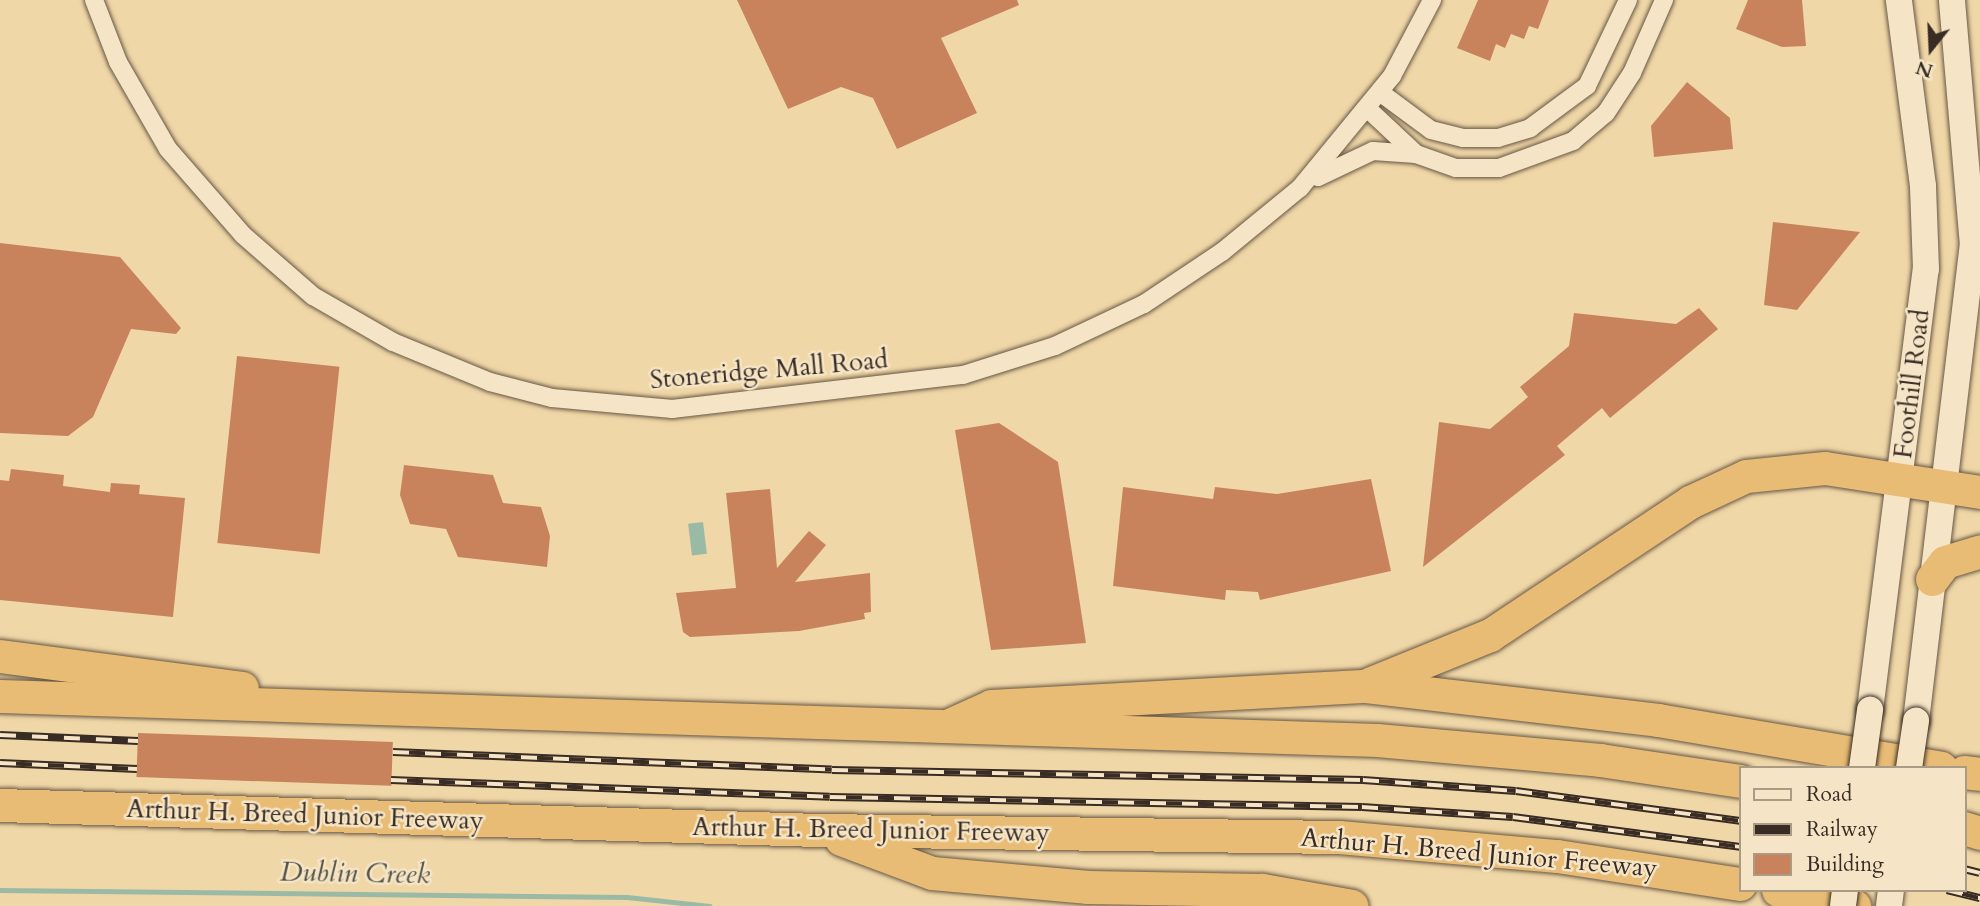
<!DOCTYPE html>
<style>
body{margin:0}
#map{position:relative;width:1980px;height:906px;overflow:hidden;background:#f0d7a7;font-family:Cardo,serif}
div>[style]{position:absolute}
.water>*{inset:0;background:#9bbaa5;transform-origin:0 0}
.stream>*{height:5px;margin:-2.5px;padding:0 2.5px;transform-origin:2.5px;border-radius:2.5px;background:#9bbaa5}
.building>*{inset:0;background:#c8835c;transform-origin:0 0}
.roads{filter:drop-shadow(0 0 2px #675745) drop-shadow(0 0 2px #675745)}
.street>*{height:18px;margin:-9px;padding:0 9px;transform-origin:9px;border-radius:9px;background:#f5e5c6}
.secondary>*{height:26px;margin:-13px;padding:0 13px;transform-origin:13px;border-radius:13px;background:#f5e5c6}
.highway>*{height:33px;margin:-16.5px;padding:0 16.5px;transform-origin:16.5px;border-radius:16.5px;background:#e8bc74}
.rail>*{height:8px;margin-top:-4px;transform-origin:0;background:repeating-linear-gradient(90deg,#f5e5c6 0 16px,#392c24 0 32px);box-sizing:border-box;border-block:2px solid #392c24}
.bridges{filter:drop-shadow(0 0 2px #392c24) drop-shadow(0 0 2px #392c24)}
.secondary-bridge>*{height:26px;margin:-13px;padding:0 13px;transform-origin:13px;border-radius:13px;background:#f5e5c6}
span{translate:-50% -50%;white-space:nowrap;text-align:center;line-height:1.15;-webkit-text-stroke:5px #f5e5c6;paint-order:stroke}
.street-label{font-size:26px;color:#392c24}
.water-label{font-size:28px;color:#525044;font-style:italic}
.legend{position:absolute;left:1739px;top:766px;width:228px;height:126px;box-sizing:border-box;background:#f5e5c6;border:2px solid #aa9b85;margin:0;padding:9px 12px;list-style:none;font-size:21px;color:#392c24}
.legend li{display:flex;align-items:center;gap:14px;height:35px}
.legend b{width:35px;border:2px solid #aa9b85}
.north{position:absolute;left:1896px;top:14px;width:70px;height:70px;-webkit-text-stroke:5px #f5e5c6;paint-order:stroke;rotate:198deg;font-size:19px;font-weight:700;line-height:28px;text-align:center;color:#392c24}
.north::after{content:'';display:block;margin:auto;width:24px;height:32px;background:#392c24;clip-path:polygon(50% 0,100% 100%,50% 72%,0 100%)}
</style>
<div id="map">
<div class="water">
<div style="left:703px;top:522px;width:32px;height:15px;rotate:83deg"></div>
</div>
<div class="stream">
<div style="left:0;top:890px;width:627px;rotate:0.64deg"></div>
<div style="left:627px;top:897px;width:83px;rotate:6.2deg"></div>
</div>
<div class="building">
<div style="clip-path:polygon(737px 0,1017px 0,1019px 5px,941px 38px,977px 113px,897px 149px,873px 98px,841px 87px,788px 109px)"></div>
<div style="clip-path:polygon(1478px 0,1549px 0,1538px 29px,1529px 26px,1524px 39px,1511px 34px,1505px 48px,1496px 44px,1490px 61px,1457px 48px)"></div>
<div style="clip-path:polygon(1748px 0,1802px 0,1806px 46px,1782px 47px,1736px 29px)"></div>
<div style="clip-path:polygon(1687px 82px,1730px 118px,1733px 149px,1654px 157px,1651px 126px)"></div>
<div style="clip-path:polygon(1773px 222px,1860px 232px,1797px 310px,1764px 305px)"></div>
<div style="clip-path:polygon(0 243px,120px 257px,181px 328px,176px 334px,131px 329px,93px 417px,68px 436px,0 433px)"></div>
<div style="clip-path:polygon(1699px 308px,1718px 329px,1610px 418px,1602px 408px,1557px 446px,1565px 455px,1423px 567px,1439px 422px,1490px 429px,1528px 397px,1520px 387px,1569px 346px,1574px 313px,1676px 324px)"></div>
<div style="left:237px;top:356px;width:103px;height:188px;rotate:6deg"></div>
<div style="clip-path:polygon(999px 423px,1058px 462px,1086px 643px,991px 650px,955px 430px)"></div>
<div style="clip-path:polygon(404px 465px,493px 475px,503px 503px,541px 507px,550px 536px,547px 567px,458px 557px,446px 529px,410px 524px,400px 495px)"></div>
<div style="clip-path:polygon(11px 469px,64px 475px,63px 486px,110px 492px,111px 483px,140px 485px,139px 494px,185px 498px,173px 617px,0 600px,0 480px,9px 481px)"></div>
<div style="clip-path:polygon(1371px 479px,1391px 571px,1260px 600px,1258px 592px,1226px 590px,1225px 600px,1113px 586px,1123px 487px,1213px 499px,1215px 487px,1277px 494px)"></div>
<div style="clip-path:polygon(770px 489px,777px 568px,809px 531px,826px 545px,795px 582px,870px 573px,871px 612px,864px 613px,865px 619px,799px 631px,690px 637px,683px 632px,676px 593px,736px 588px,726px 493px)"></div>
<div style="left:138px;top:733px;width:255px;height:44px;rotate:2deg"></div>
</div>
<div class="roads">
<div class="street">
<div style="left:94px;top:0;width:66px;rotate:68.8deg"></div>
<div style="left:118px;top:62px;width:100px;rotate:60.1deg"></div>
<div style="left:168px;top:149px;width:114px;rotate:48.9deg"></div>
<div style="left:243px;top:235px;width:93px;rotate:41.1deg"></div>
<div style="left:313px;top:296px;width:92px;rotate:29.9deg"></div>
<div style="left:393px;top:342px;width:105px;rotate:22.4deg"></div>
<div style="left:490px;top:382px;width:64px;rotate:14.5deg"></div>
<div style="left:552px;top:398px;width:121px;rotate:5.2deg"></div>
<div style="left:672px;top:409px;width:293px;rotate:-6.7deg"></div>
<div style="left:963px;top:375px;width:96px;rotate:-17.5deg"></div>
<div style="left:1055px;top:346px;width:98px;rotate:-25.3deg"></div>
<div style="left:1144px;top:304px;width:94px;rotate:-33.7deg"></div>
<div style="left:1222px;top:252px;width:101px;rotate:-39.4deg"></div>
<div style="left:1300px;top:188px;width:145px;rotate:-50.6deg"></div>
<div style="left:1392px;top:76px;width:86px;rotate:-62.2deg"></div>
<div style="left:1381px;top:93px;width:62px;rotate:36.5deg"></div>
<div style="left:1431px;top:130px;width:33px;rotate:14deg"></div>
<div style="left:1463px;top:138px;width:35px"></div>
<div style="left:1498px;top:138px;width:34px;rotate:-17deg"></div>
<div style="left:1530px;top:128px;width:71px;rotate:-36.4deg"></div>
<div style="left:1587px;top:86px;width:95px;rotate:-64.5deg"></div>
<div style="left:1368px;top:109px;width:66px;rotate:43.2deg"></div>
<div style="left:1318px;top:177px;width:61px;rotate:-25.3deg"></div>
<div style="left:1373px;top:151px;width:43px;rotate:4deg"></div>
<div style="left:1416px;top:154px;width:42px;rotate:19.3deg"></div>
<div style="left:1456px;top:168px;width:43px"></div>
<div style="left:1499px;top:168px;width:79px;rotate:-20deg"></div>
<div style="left:1573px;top:141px;width:43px;rotate:-40.3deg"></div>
<div style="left:1606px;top:113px;width:48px;rotate:-57deg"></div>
<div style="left:1632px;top:73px;width:80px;rotate:-66.3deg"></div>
</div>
<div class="secondary">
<div style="left:1870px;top:710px;width:445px;rotate:-82.8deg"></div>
<div style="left:1926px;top:269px;width:83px;rotate:-92.1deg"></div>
<div style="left:1923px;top:186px;width:188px;rotate:-97.4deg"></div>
<div style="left:1916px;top:721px;width:478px;rotate:-83.2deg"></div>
<div style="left:1973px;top:246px;width:247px;rotate:-94.9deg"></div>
<div style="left:1889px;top:906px;width:16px;rotate:-83deg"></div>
</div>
<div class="highway">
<div style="left:1932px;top:579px;width:21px;rotate:-53deg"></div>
<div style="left:1945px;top:562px;width:37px;rotate:-17deg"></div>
<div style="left:0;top:656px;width:244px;rotate:7.5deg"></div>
<div style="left:1371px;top:683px;width:128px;rotate:-22deg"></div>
<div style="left:1490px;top:635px;width:240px;rotate:-33.6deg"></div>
<div style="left:1690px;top:502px;width:62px;rotate:-24.9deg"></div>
<div style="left:1746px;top:476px;width:79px;rotate:-5.8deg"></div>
<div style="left:1825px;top:468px;width:157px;rotate:8.8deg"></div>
<div style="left:0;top:696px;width:1378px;rotate:1.83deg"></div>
<div style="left:1377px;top:740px;width:224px;rotate:5.1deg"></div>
<div style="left:1600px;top:760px;width:142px;rotate:8.5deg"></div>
<div style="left:947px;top:726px;width:48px;rotate:-24.4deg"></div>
<div style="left:991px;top:706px;width:376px;rotate:-3.1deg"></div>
<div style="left:1366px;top:686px;width:294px;rotate:6.6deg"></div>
<div style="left:1658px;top:720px;width:287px;rotate:9.6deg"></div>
<div style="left:1964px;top:772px;width:16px;rotate:7deg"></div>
<div style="left:0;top:805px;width:818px;rotate:1.75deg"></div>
<div style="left:818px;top:830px;width:521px;rotate:0.77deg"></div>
<div style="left:1339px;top:837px;width:219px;rotate:5deg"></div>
<div style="left:1557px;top:856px;width:185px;rotate:8.7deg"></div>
<div style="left:1964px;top:828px;width:17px;rotate:17deg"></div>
<div style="left:841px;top:839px;width:97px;rotate:20.5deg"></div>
<div style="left:932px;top:873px;width:157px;rotate:5.1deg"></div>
<div style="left:1088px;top:887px;width:174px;rotate:1deg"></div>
<div style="left:1262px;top:890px;width:91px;rotate:10.1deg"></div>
<div style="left:1778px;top:890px;width:78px;rotate:11.9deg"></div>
</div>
</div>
<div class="rail">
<div style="left:0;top:735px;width:138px;rotate:2.5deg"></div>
<div style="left:393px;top:752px;width:439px;rotate:2.3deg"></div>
<div style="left:832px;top:770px;width:531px;rotate:1.08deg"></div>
<div style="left:1363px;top:780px;width:153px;rotate:4.1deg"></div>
<div style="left:1516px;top:791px;width:226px;rotate:7.6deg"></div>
<div style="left:0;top:763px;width:137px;rotate:2.5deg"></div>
<div style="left:391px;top:780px;width:439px;rotate:2.2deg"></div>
<div style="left:830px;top:797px;width:532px;rotate:1.08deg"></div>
<div style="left:1362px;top:807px;width:151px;rotate:3.8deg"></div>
<div style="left:1513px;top:817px;width:229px;rotate:7.5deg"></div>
<div style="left:1964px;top:869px;width:16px;rotate:14deg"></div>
<div style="left:1947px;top:890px;width:34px;rotate:14deg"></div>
</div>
<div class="bridges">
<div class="secondary-bridge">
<div style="left:1862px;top:768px;width:59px;rotate:-82.1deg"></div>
<div style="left:1909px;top:768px;width:48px;rotate:-81.5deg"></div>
<div style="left:1843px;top:906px;width:16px;rotate:-83deg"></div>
</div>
</div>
<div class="street-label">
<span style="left:769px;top:370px;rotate:-5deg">Stoneridge Mall Road</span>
<span style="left:1912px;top:384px;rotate:-83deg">Foothill Road</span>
<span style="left:305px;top:815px;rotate:2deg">Arthur H. Breed Junior Freeway</span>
<span style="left:871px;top:830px;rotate:1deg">Arthur H. Breed Junior Freeway</span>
<span style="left:1479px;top:853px;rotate:5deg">Arthur H. Breed Junior Freeway</span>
</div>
<div class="water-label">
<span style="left:355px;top:873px;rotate:1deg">Dublin Creek</span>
</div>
<ul class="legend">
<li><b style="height:9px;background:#f5e5c6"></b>Road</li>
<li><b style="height:9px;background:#392c24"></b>Railway</li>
<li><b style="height:19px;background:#c8835c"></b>Building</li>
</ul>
<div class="north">N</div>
</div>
